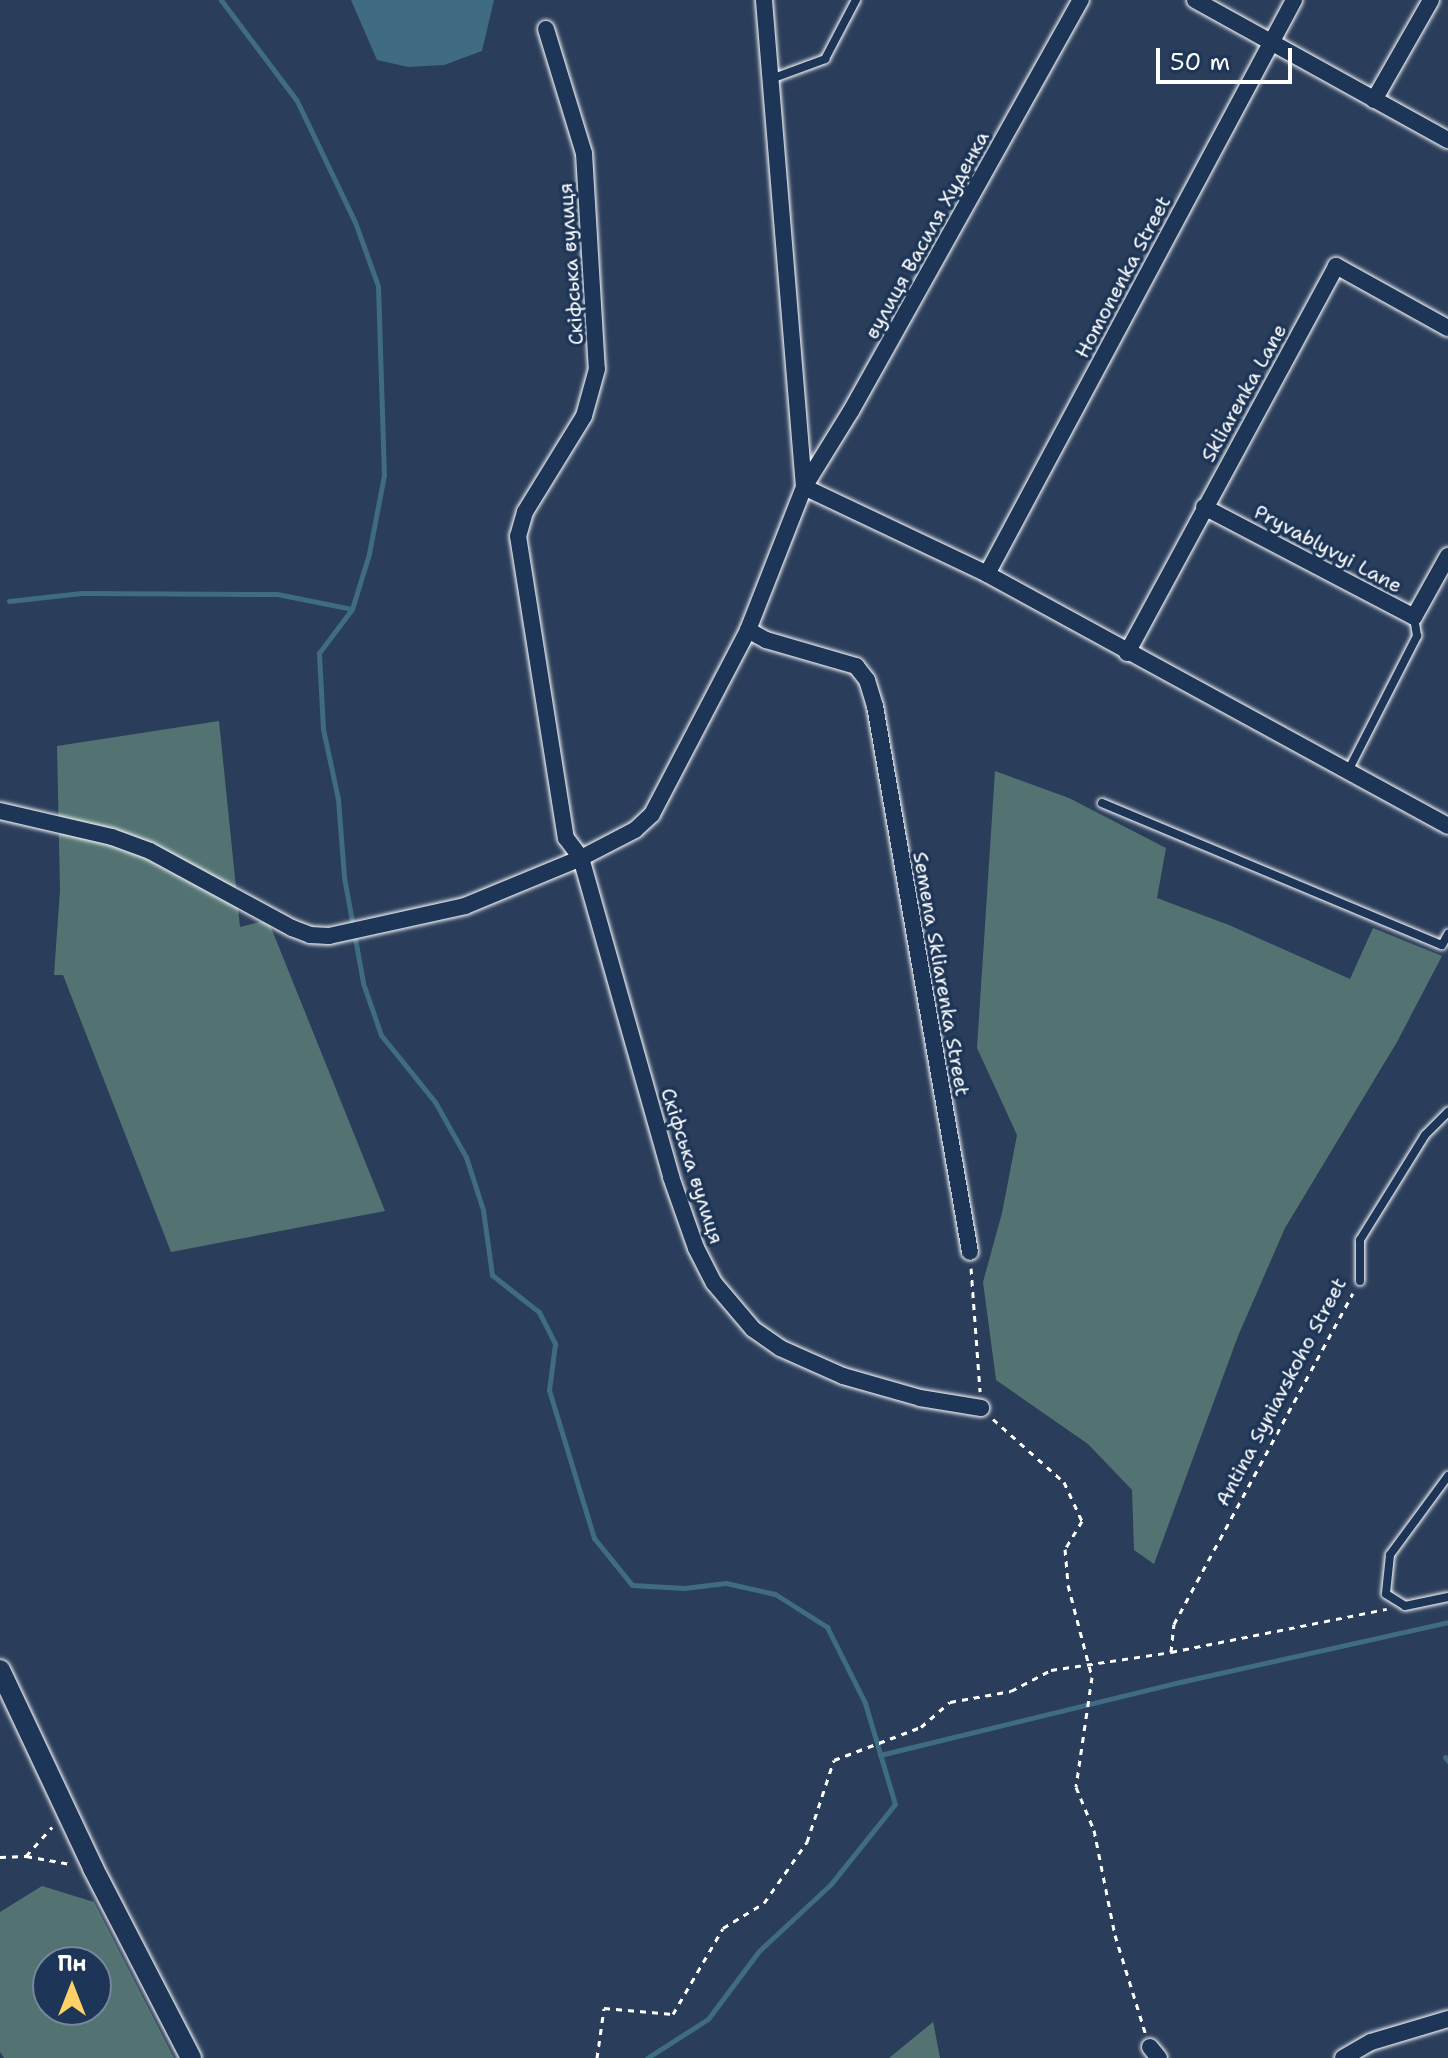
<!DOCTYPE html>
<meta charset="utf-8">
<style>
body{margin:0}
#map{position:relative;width:1448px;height:2058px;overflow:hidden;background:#2a3d5a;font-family:"Shantell Sans",sans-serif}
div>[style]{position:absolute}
.green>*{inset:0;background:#527372}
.water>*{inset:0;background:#3f6b83}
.stream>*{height:5px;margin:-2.5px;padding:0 2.5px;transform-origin:2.5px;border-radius:2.5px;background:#3f6b83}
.path>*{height:3px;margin-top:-1.5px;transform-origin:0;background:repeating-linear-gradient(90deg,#fff 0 6px,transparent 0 12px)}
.roads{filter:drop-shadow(0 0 2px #fff) drop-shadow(0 0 2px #fff)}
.service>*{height:8px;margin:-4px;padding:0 4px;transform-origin:4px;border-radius:4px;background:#1d3557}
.minor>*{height:16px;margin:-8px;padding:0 8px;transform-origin:8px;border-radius:8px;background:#1d3557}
.tertiary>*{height:20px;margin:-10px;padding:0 10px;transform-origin:10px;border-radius:10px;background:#1d3557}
span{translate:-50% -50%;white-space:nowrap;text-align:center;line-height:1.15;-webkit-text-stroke:7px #1d3557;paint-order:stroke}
.street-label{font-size:20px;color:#fff}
.north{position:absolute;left:32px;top:1946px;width:80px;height:80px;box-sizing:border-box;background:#1d3557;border:2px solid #77869a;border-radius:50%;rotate:0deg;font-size:22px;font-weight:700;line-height:32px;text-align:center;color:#fff}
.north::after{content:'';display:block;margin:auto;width:28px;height:36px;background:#ffd166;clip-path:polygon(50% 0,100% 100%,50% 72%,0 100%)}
.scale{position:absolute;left:1156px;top:48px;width:136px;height:36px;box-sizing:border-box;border:4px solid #fff;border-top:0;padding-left:10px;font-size:24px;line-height:28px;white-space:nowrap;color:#fff;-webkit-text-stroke:6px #1d3557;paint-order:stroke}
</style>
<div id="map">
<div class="green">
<div style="clip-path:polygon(219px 721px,240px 927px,268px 920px,385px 1211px,171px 1252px,63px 975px,54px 975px,60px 890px,57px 746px)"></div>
<div style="clip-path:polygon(995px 771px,1069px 798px,1166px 848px,1157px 898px,1229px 925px,1350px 979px,1373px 928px,1442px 956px,1397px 1042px,1285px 1228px,1238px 1336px,1154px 1564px,1134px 1550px,1132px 1490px,1088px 1444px,996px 1380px,983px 1282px,1002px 1213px,1017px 1135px,977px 1048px)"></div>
<div style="clip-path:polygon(evenodd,42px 1886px,94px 1902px,174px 2058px,4px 2058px,0 2052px,0 1912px,42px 1886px,48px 1962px,96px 1962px,96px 2010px,48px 2010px,48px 1962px)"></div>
<div style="clip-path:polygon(933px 2021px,940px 2058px,889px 2058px,933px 2022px)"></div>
</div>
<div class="water">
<div style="clip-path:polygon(351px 0,494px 0,482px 51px,444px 65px,408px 67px,377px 60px)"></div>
</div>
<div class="stream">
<div style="left:221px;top:0;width:126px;rotate:53deg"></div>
<div style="left:297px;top:101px;width:134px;rotate:64.4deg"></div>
<div style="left:355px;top:222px;width:68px;rotate:70.2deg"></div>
<div style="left:378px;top:286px;width:189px;rotate:88.2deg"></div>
<div style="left:384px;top:475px;width:80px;rotate:100.8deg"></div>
<div style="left:369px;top:554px;width:58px;rotate:107.2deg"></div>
<div style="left:352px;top:609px;width:55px;rotate:126.9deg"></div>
<div style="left:319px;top:653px;width:76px;rotate:87deg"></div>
<div style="left:323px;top:729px;width:72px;rotate:77.9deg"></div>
<div style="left:338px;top:799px;width:78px;rotate:85.6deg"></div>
<div style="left:344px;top:877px;width:108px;rotate:79.8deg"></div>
<div style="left:363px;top:983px;width:55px;rotate:70.9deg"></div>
<div style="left:381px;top:1035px;width:86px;rotate:51.1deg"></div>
<div style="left:435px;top:1102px;width:63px;rotate:60.6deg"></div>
<div style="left:466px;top:1157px;width:56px;rotate:72.2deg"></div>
<div style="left:483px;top:1210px;width:66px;rotate:82.1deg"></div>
<div style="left:492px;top:1275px;width:60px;rotate:38.2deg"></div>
<div style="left:539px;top:1312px;width:36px;rotate:63deg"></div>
<div style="left:555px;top:1344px;width:46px;rotate:97.4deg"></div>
<div style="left:549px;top:1390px;width:155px;rotate:73.1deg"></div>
<div style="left:594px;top:1538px;width:60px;rotate:51deg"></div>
<div style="left:632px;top:1585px;width:52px;rotate:3.3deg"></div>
<div style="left:684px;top:1588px;width:42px;rotate:-6.8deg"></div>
<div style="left:726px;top:1583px;width:50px;rotate:12.7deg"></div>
<div style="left:775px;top:1594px;width:62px;rotate:32.4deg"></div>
<div style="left:827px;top:1627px;width:85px;rotate:63.4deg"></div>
<div style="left:865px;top:1703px;width:105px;rotate:73.5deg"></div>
<div style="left:895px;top:1804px;width:102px;rotate:128.7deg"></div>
<div style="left:831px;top:1884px;width:98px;rotate:137.1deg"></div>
<div style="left:759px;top:1951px;width:85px;rotate:126.9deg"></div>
<div style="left:708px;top:2019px;width:72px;rotate:147.4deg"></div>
<div style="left:9px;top:601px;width:73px;rotate:-6.3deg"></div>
<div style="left:82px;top:593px;width:195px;rotate:0.3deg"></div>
<div style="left:277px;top:594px;width:76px;rotate:11.3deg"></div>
<div style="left:880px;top:1755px;width:309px;rotate:-13.7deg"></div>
<div style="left:1180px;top:1682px;width:275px;rotate:-12.6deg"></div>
<div style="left:1445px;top:1757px;width:5px;rotate:53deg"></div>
</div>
<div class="path">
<div style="left:971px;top:1268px;width:124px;rotate:85.8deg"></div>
<div style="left:993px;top:1419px;width:95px;rotate:41.6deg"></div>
<div style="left:1064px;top:1482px;width:43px;rotate:65.2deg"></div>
<div style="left:1082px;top:1521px;width:33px;rotate:121deg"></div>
<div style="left:1065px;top:1549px;width:36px;rotate:85deg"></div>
<div style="left:1068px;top:1585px;width:95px;rotate:75.4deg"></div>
<div style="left:1092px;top:1677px;width:111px;rotate:98.3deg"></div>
<div style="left:1076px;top:1787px;width:47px;rotate:67.3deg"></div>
<div style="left:1094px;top:1830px;width:107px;rotate:78.7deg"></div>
<div style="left:1115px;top:1935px;width:102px;rotate:72.8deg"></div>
<div style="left:1171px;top:1652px;width:28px;rotate:-84deg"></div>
<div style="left:1174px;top:1624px;width:376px;rotate:-61.6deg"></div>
<div style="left:26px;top:1856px;width:45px;rotate:10.3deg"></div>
<div style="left:0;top:1857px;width:26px;rotate:-2deg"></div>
<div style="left:26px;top:1856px;width:39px;rotate:-48deg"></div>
<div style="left:597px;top:2058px;width:50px;rotate:-82deg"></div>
<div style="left:604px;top:2008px;width:69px;rotate:5deg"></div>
<div style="left:673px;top:2014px;width:99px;rotate:-59.8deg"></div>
<div style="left:723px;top:1928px;width:48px;rotate:-31.4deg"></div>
<div style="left:764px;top:1903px;width:75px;rotate:-54.8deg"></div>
<div style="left:807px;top:1842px;width:86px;rotate:-71.8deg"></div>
<div style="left:834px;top:1760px;width:93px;rotate:-20.8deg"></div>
<div style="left:921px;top:1727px;width:38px;rotate:-41deg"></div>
<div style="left:950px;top:1702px;width:62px;rotate:-10.2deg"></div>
<div style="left:1011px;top:1691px;width:45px;rotate:-27.7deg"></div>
<div style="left:1051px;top:1670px;width:121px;rotate:-8.5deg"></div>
<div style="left:1171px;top:1652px;width:220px;rotate:-11.3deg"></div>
</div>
<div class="roads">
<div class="service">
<div style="left:771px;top:79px;width:58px;rotate:-20.3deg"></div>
<div style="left:825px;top:59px;width:67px;rotate:-62.3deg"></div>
<div style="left:1348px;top:771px;width:152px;rotate:-62.9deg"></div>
<div style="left:1417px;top:636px;width:19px;rotate:-99deg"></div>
<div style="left:1102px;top:803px;width:368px;rotate:22.7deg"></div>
<div style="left:1442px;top:945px;width:13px;rotate:-61deg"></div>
<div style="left:1360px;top:1281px;width:41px;rotate:-90deg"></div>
<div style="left:1360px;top:1240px;width:123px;rotate:-58.2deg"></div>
<div style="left:1425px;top:1135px;width:33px;rotate:-45deg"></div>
<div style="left:1448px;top:1476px;width:98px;rotate:126.3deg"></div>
<div style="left:1390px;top:1555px;width:39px;rotate:96deg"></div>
<div style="left:1386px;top:1594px;width:22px;rotate:32deg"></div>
<div style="left:1405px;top:1606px;width:44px;rotate:-11.8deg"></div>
</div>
<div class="minor">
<div style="left:1195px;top:0;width:289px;rotate:29deg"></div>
<div style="left:546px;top:29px;width:130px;rotate:73deg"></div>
<div style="left:584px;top:153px;width:216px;rotate:86.6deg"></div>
<div style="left:597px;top:369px;width:49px;rotate:105.5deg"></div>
<div style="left:584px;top:416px;width:113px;rotate:121.6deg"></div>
<div style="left:525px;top:512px;width:25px;rotate:106deg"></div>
<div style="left:518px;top:536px;width:306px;rotate:81deg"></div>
<div style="left:566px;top:838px;width:25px;rotate:53deg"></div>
<div style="left:581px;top:858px;width:331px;rotate:74.2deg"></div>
<div style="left:671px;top:1177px;width:75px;rotate:70.6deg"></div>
<div style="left:696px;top:1248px;width:39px;rotate:63deg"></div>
<div style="left:714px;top:1283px;width:60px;rotate:49.7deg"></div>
<div style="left:753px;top:1329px;width:33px;rotate:35deg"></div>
<div style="left:780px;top:1348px;width:69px;rotate:24deg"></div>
<div style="left:843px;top:1376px;width:80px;rotate:15.9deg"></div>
<div style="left:920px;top:1398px;width:62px;rotate:9.3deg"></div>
<div style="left:1374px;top:100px;width:115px;rotate:-60.3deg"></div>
<div style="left:804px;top:487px;width:203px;rotate:25.4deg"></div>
<div style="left:987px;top:574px;width:525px;rotate:28.66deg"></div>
<div style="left:804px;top:487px;width:89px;rotate:-58.3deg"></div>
<div style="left:851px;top:411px;width:471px;rotate:-60.8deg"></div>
<div style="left:1204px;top:507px;width:237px;rotate:27.6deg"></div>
<div style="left:1414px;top:617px;width:70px;rotate:-60.9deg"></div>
<div style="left:987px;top:574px;width:651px;rotate:-61.86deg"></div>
<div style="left:748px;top:630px;width:21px;rotate:29deg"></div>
<div style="left:766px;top:640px;width:94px;rotate:16.1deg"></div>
<div style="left:856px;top:666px;width:18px;rotate:52deg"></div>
<div style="left:867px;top:680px;width:27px;rotate:73deg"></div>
<div style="left:875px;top:706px;width:554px;rotate:80.13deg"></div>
<div style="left:1127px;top:653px;width:440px;rotate:-61.6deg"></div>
<div style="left:1336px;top:266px;width:128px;rotate:29deg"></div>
<div style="left:0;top:811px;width:115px;rotate:13.1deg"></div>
<div style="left:112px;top:837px;width:40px;rotate:20.2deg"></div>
<div style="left:150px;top:851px;width:162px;rotate:28.5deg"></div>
<div style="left:292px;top:928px;width:19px;rotate:21deg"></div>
<div style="left:310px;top:935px;width:19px;rotate:3deg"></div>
<div style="left:329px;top:936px;width:139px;rotate:-12.4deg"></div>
<div style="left:465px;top:906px;width:126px;rotate:-22.5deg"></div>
<div style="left:581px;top:858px;width:61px;rotate:-27.4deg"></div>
<div style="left:635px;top:830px;width:23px;rotate:-43deg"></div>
<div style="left:652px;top:814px;width:208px;rotate:-62.4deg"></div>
<div style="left:748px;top:630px;width:154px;rotate:-68.6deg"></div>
<div style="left:804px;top:487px;width:489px;rotate:-94.7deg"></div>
<div style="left:1150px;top:2047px;width:14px;rotate:51deg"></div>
<div style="left:1343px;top:2058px;width:32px;rotate:-30deg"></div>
<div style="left:1371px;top:2042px;width:80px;rotate:-16.6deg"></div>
</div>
<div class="tertiary">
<div style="left:0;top:1670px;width:219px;rotate:64.8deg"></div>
<div style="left:93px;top:1868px;width:214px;rotate:62.7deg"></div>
</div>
</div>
<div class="street-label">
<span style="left:927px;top:235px;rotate:-61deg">вулиця Василя Худенка</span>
<span style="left:571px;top:264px;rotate:-94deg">Скіфська вулиця</span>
<span style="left:1123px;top:277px;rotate:-62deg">Homonenka Street</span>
<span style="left:1244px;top:393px;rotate:-61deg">Skliarenka Lane</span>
<span style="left:1328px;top:549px;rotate:28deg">Pryvablyvyi Lane</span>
<span style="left:941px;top:974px;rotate:80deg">Semena Skliarenka Street</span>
<span style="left:692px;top:1166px;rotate:72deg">Скіфська вулиця</span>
<span style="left:1281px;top:1392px;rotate:-62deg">Antina Syniavskoho Street</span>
</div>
<div class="north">Пн</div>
<div class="scale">50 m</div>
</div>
